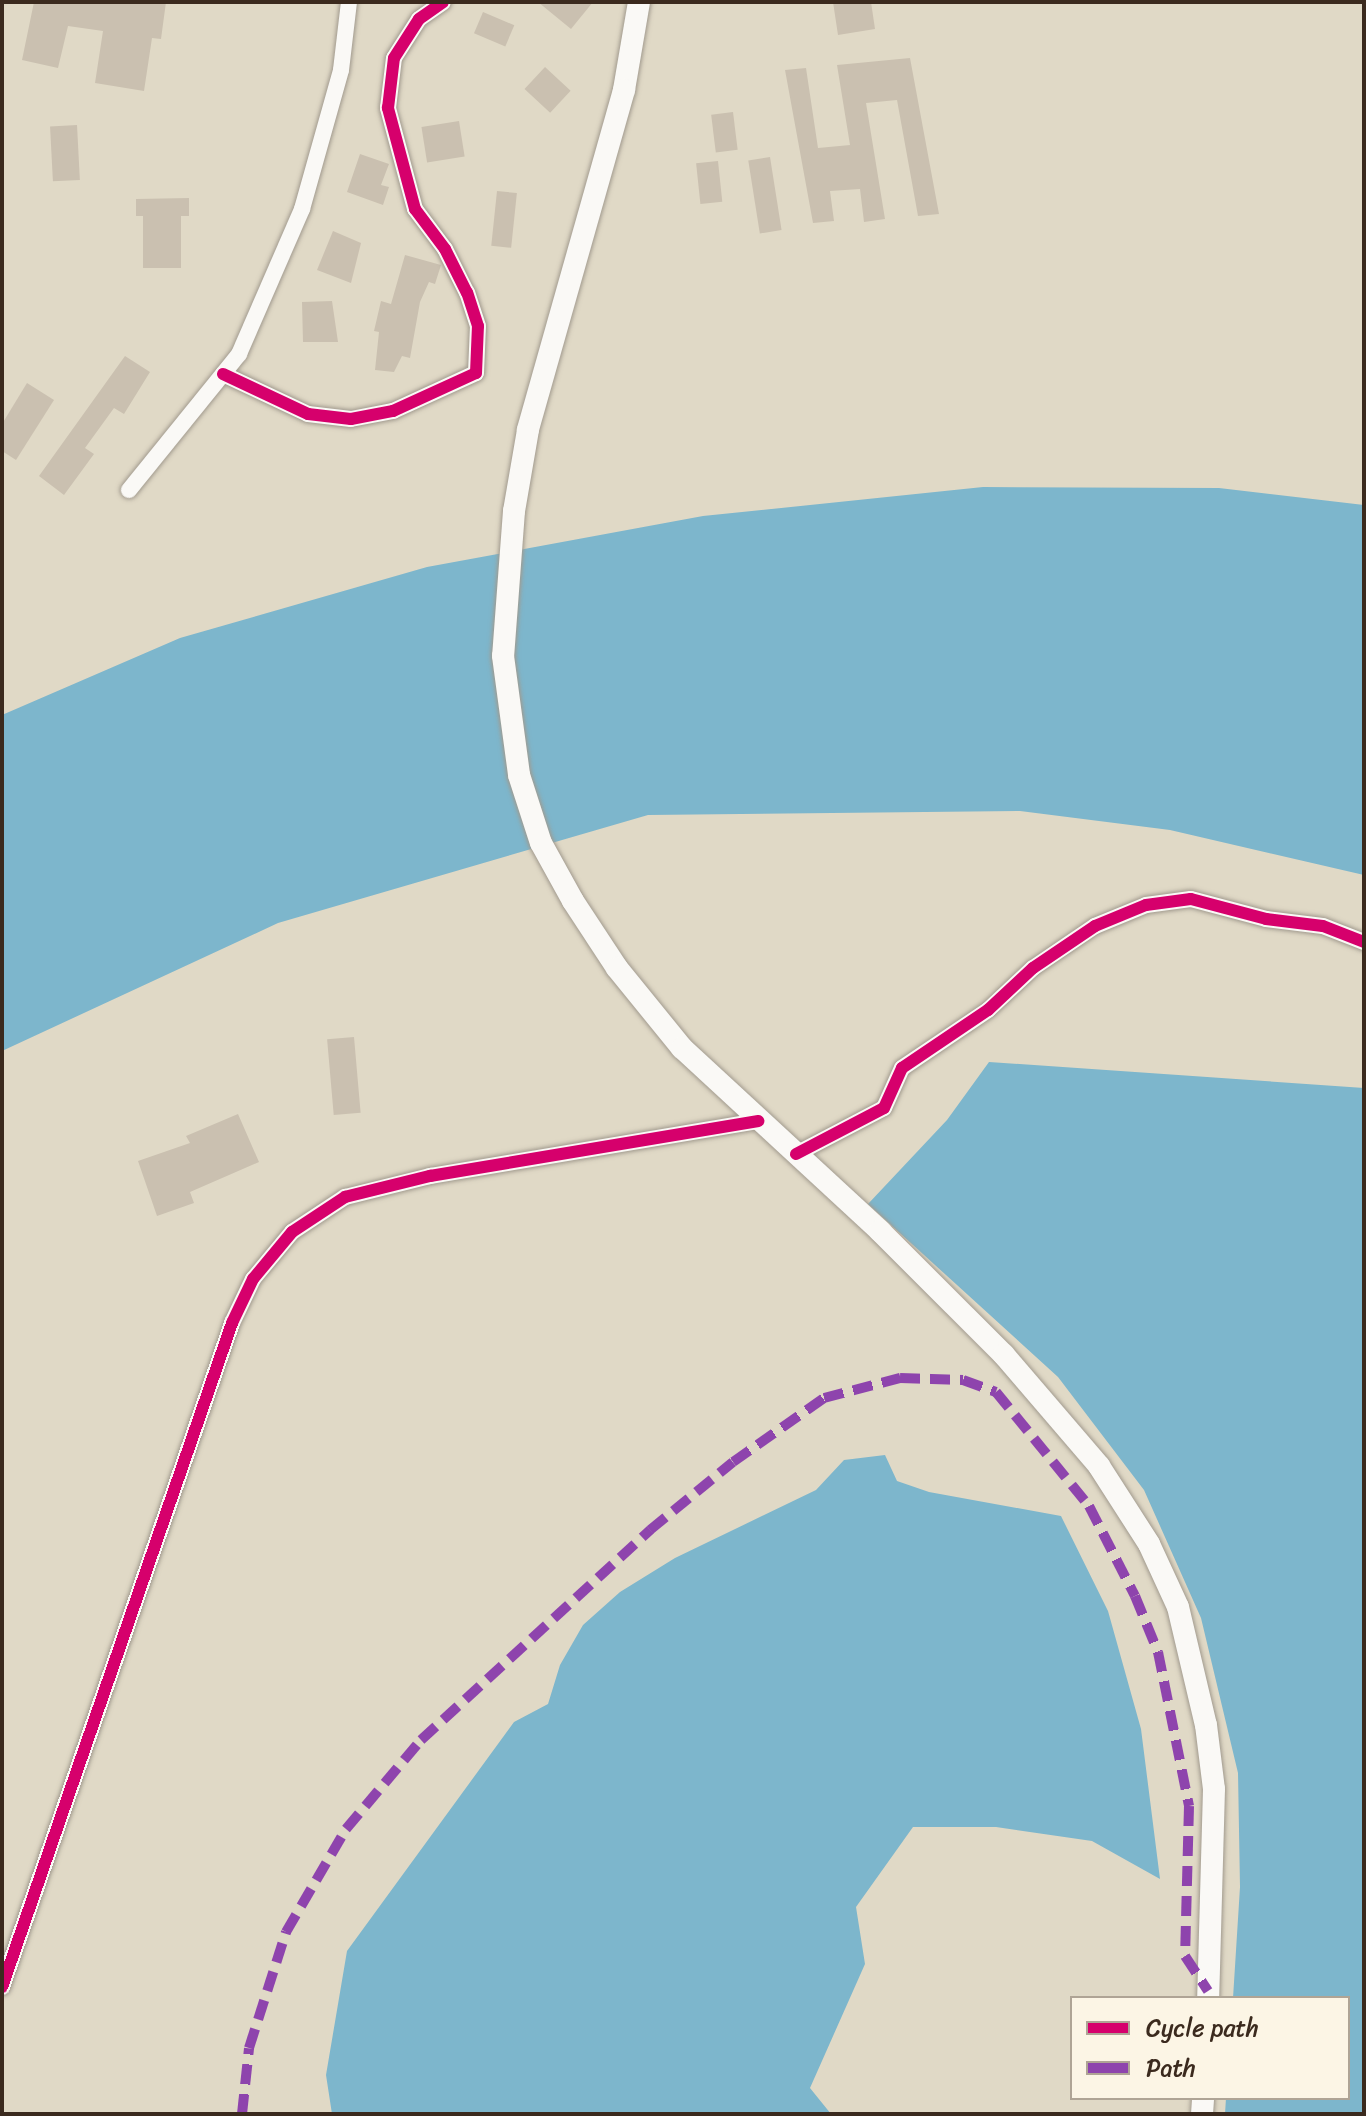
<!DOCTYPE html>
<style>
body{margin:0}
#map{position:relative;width:1366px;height:2116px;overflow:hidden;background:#e0d9c6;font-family:Sriracha,sans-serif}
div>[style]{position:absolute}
.water>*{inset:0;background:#7db6cc}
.building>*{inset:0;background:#cac0b0;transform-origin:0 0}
.roads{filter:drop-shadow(0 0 2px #a19a8e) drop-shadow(0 0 2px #a19a8e)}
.street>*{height:16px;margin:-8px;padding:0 8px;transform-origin:8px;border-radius:8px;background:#faf9f6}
.secondary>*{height:22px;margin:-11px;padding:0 11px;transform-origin:11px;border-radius:11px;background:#faf9f6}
.quiet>*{height:10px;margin-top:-5px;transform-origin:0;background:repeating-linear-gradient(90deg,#8e44ad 0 20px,transparent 0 30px)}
.cycleway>*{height:12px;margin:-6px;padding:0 6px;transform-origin:6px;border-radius:6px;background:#d6006c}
span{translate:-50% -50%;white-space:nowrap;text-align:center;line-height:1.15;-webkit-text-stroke:7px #fcf5e5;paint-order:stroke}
.frame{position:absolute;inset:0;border:4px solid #3b2a1e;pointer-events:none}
.legend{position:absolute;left:1070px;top:1996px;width:280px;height:104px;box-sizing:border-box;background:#fcf5e5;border:2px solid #afa495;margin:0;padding:10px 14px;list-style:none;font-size:24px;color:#3b2a1e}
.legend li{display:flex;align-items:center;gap:16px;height:40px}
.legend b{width:40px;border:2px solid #afa495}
</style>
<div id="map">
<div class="water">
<div style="clip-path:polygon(983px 487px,1219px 488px,1364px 505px,1364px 875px,1170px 830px,1020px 811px,648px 815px,278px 923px,2px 1051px,2px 715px,180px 638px,427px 567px,703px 516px)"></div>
<div style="clip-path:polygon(989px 1062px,1364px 1088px,1364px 2114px,1225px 2114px,1226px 2098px,1348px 2098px,1348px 1998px,1233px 1998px,1240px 1887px,1238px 1773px,1201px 1618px,1144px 1490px,1058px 1377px,868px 1204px,947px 1120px)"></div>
<div style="clip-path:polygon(885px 1455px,897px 1481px,929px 1492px,1061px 1516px,1108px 1611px,1141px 1729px,1160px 1879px,1092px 1841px,996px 1827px,913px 1827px,856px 1907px,865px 1964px,810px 2088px,831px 2114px,332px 2114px,326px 2075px,347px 1951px,514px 1722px,548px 1704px,560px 1665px,583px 1625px,620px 1592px,675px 1558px,816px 1490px,844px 1460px)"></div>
</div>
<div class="building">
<div style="clip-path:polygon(34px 2px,166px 2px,161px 39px,152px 38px,144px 91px,95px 83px,103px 31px,68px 26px,58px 68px,22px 60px)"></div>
<div style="clip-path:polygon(538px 2px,593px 2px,571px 29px)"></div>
<div style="clip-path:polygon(833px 2px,871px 2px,875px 29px,838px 35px)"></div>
<div style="left:483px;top:12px;width:34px;height:23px;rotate:23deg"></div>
<div style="clip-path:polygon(910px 58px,939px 214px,918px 216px,897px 100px,866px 103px,885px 219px,864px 222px,860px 189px,830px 191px,834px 221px,813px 223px,785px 70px,806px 68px,818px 148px,850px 145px,837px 65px)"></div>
<div style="left:545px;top:67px;width:35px;height:30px;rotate:43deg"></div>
<div style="left:733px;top:112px;width:38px;height:22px;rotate:83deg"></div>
<div style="left:459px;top:121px;width:36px;height:38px;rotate:81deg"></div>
<div style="left:77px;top:125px;width:55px;height:27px;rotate:87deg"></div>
<div style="clip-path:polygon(360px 154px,389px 164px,381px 185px,389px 187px,383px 205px,347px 192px)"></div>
<div style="left:770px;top:157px;width:74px;height:22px;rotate:81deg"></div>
<div style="left:718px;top:161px;width:41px;height:22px;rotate:84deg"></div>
<div style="left:497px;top:191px;width:20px;height:55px;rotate:6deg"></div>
<div style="clip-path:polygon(189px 198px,189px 216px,181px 216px,181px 268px,143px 268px,143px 216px,136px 216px,136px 199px)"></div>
<div style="clip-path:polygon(333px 231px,361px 243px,351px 283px,317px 270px)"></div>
<div style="clip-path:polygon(405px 255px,441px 265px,435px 284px,429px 282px,420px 302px,410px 358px,402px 356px,394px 372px,375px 370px,379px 332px,374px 331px,381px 301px,391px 304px)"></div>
<div style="clip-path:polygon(332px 301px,338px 342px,303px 342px,302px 302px)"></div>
<div style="clip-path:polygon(125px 356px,150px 372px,124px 414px,114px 408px,85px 448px,94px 454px,64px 495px,39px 476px)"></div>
<div style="clip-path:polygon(27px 383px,54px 400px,16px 460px,2px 451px,2px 424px)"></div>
<div style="left:354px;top:1037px;width:76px;height:27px;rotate:85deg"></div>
<div style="clip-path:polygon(238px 1114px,259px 1162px,190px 1192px,194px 1203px,157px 1216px,138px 1161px,190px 1143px,186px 1136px)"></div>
</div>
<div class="roads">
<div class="street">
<div style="left:223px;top:374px;width:94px;rotate:25.2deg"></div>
<div style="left:308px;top:414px;width:43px;rotate:6.6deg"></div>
<div style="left:351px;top:419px;width:43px;rotate:-10.8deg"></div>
<div style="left:393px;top:411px;width:91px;rotate:-24.6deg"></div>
<div style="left:476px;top:373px;width:47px;rotate:-87.6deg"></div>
<div style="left:478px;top:326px;width:35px;rotate:-108deg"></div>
<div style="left:467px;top:293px;width:49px;rotate:-116.6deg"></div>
<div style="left:445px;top:249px;width:50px;rotate:-126.9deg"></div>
<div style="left:415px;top:209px;width:105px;rotate:-105deg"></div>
<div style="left:388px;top:108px;width:50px;rotate:-83.2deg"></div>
<div style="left:394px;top:58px;width:46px;rotate:-57.3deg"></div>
<div style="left:419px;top:19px;width:29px;rotate:-35deg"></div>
<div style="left:129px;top:490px;width:175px;rotate:-51deg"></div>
<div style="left:239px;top:354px;width:158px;rotate:-66.5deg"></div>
<div style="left:302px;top:209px;width:144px;rotate:-74.3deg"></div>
<div style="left:341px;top:70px;width:68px;rotate:-83.3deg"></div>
<div style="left:796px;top:1154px;width:99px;rotate:-27.6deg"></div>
<div style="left:884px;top:1108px;width:44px;rotate:-65.8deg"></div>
<div style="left:902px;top:1068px;width:104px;rotate:-34deg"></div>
<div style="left:988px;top:1010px;width:62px;rotate:-43deg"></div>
<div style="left:1033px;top:968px;width:75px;rotate:-34.1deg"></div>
<div style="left:1095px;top:926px;width:55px;rotate:-22.4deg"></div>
<div style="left:1146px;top:905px;width:45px;rotate:-7.6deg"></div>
<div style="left:1191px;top:899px;width:78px;rotate:14.9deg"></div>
<div style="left:1266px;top:919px;width:57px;rotate:7deg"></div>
<div style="left:1323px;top:926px;width:44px;rotate:21.3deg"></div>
<div style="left:2px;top:1987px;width:703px;rotate:-70.89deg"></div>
<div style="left:232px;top:1323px;width:49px;rotate:-64.5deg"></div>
<div style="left:253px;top:1279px;width:61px;rotate:-50.3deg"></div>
<div style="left:292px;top:1232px;width:64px;rotate:-33.4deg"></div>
<div style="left:345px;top:1197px;width:88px;rotate:-13.9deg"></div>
<div style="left:430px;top:1176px;width:333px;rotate:-9.5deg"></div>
</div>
<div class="secondary">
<div style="left:639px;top:2px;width:89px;rotate:99.7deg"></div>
<div style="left:624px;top:90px;width:353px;rotate:105.8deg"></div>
<div style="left:528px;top:430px;width:82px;rotate:99.8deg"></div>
<div style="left:514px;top:511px;width:145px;rotate:94.3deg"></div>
<div style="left:503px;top:656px;width:120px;rotate:82.3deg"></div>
<div style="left:519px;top:775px;width:71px;rotate:72.1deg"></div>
<div style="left:541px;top:843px;width:66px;rotate:61.1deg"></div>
<div style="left:573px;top:901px;width:80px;rotate:56.7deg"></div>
<div style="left:617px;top:968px;width:103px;rotate:50.9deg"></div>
<div style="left:682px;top:1048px;width:270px;rotate:42.7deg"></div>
<div style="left:880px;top:1231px;width:175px;rotate:45deg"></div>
<div style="left:1004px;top:1355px;width:146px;rotate:49.4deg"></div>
<div style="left:1099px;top:1466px;width:93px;rotate:57.3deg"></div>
<div style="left:1149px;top:1544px;width:69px;rotate:65.3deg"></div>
<div style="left:1178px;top:1607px;width:121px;rotate:76.7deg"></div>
<div style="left:1206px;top:1725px;width:64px;rotate:82.9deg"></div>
<div style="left:1214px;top:1789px;width:209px;rotate:91.6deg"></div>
<div style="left:1202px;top:2114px;width:16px;rotate:-86deg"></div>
</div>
</div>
<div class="quiet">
<div style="left:242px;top:2114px;width:66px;rotate:-83.9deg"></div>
<div style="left:249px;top:2048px;width:122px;rotate:-72.3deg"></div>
<div style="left:286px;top:1932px;width:119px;rotate:-59.8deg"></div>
<div style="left:346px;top:1829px;width:116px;rotate:-49.9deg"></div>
<div style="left:421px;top:1740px;width:311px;rotate:-42.5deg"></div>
<div style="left:650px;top:1530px;width:107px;rotate:-39.3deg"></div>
<div style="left:733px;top:1462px;width:111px;rotate:-35.1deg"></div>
<div style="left:824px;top:1398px;width:79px;rotate:-14.7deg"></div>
<div style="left:900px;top:1378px;width:63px;rotate:1.8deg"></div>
<div style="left:963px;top:1380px;width:35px;rotate:20deg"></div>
<div style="left:996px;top:1392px;width:147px;rotate:50.8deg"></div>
<div style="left:1089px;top:1506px;width:101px;rotate:62.9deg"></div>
<div style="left:1135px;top:1596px;width:61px;rotate:67.7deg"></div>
<div style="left:1158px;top:1652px;width:157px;rotate:78.6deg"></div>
<div style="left:1189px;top:1806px;width:150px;rotate:91.5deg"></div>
<div style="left:1185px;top:1956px;width:42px;rotate:56.7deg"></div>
</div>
<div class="cycleway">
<div style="left:223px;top:374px;width:94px;rotate:25.2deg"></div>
<div style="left:308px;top:414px;width:43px;rotate:6.6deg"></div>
<div style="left:351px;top:419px;width:43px;rotate:-10.8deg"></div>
<div style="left:393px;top:411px;width:91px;rotate:-24.6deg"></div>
<div style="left:476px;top:373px;width:47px;rotate:-87.6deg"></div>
<div style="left:478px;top:326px;width:35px;rotate:-108deg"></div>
<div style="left:467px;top:293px;width:49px;rotate:-116.6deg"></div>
<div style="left:445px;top:249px;width:50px;rotate:-126.9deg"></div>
<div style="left:415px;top:209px;width:105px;rotate:-105deg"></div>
<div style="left:388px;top:108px;width:50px;rotate:-83.2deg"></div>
<div style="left:394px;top:58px;width:46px;rotate:-57.3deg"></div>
<div style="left:419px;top:19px;width:29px;rotate:-35deg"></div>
<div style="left:796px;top:1154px;width:99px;rotate:-27.6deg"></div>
<div style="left:884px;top:1108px;width:44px;rotate:-65.8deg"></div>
<div style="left:902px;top:1068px;width:104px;rotate:-34deg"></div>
<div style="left:988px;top:1010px;width:62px;rotate:-43deg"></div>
<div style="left:1033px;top:968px;width:75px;rotate:-34.1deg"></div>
<div style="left:1095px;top:926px;width:55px;rotate:-22.4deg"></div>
<div style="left:1146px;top:905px;width:45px;rotate:-7.6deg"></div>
<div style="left:1191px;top:899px;width:78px;rotate:14.9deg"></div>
<div style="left:1266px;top:919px;width:57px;rotate:7deg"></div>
<div style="left:1323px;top:926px;width:44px;rotate:21.3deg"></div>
<div style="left:2px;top:1987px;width:703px;rotate:-70.89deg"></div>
<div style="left:232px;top:1323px;width:49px;rotate:-64.5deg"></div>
<div style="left:253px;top:1279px;width:61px;rotate:-50.3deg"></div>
<div style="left:292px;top:1232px;width:64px;rotate:-33.4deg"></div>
<div style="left:345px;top:1197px;width:88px;rotate:-13.9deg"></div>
<div style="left:430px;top:1176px;width:333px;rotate:-9.5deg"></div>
</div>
<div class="frame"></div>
<ul class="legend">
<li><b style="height:10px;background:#d6006c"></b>Cycle path</li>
<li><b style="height:10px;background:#8e44ad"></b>Path</li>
</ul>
</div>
